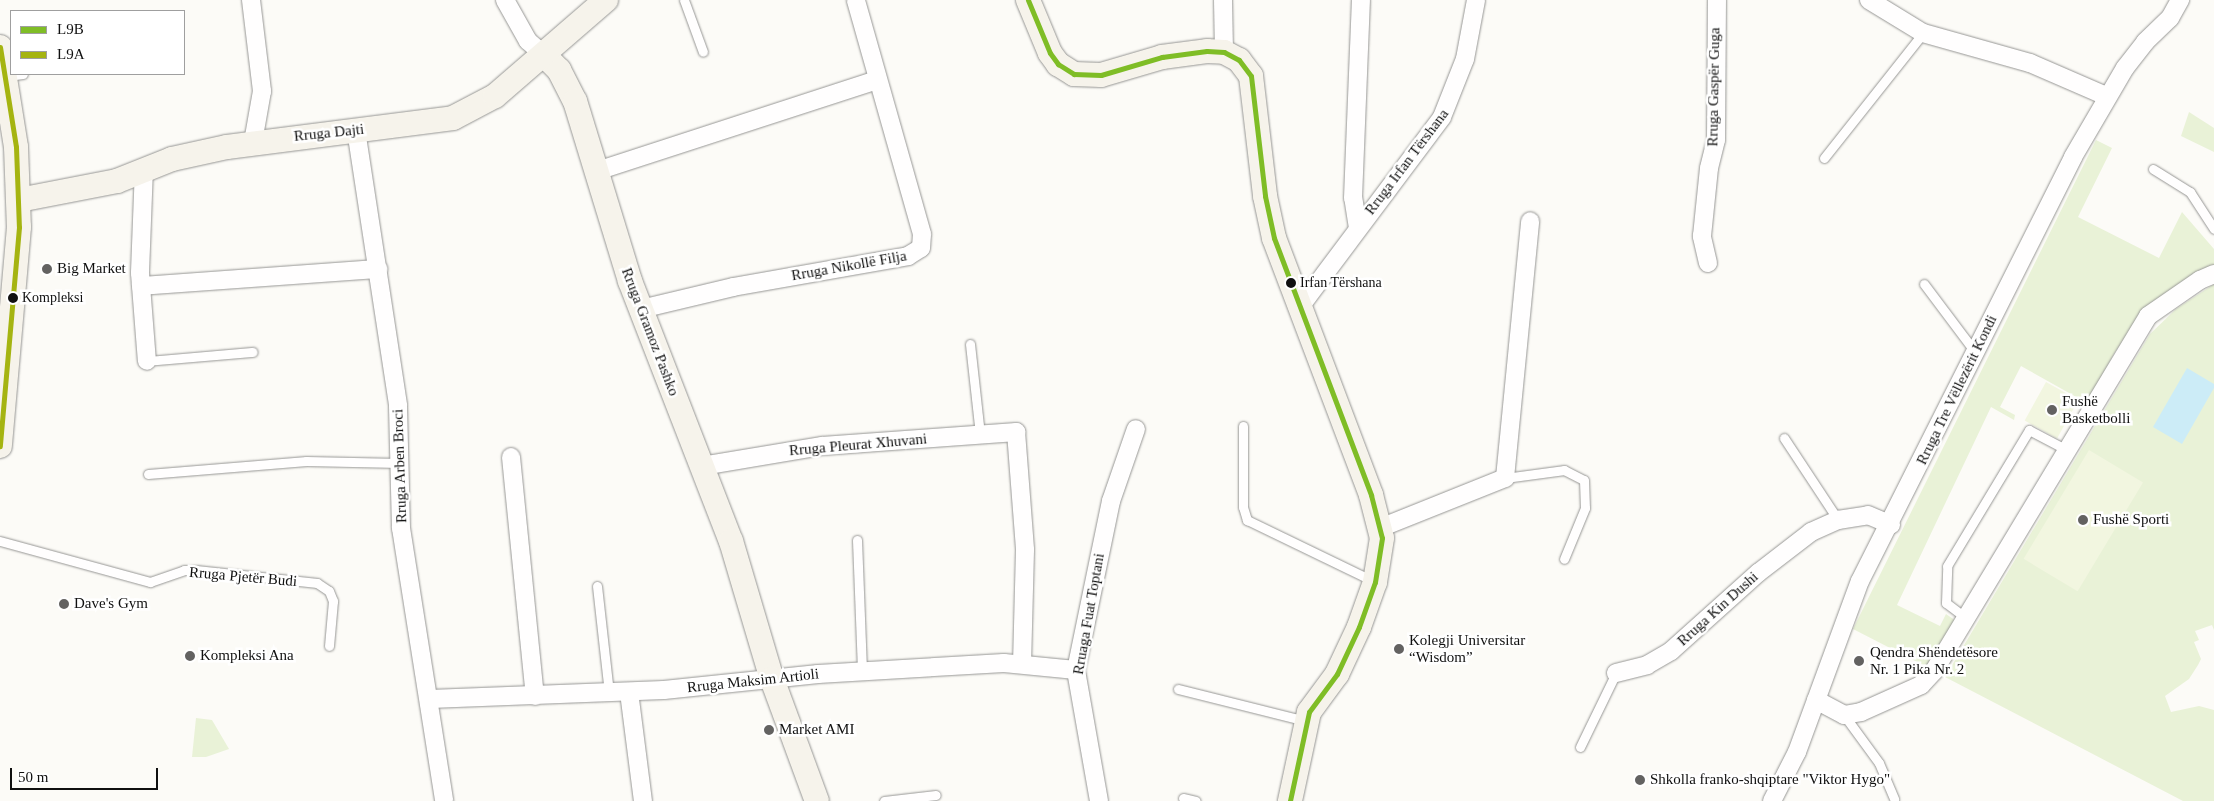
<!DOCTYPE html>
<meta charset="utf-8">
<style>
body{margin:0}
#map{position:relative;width:2214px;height:801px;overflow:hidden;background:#fcfbf7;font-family:"Times New Roman",serif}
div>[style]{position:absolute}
.green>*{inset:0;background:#e9f2d7}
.pitch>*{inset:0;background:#f2f6e0;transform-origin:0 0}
.water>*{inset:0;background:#ccecf7}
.roads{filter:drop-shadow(0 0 1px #969694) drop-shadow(0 0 1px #969694)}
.lane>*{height:9px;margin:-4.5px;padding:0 4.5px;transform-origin:4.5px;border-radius:4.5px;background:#fffefe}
.street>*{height:18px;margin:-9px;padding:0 9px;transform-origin:9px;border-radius:9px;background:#fffefe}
.secondary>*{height:24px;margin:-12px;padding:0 12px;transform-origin:12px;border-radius:12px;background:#f6f3eb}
.bus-1>*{height:5px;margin:-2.5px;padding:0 2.5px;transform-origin:2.5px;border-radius:2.5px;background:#7fbd26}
.bus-2>*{height:5px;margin:-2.5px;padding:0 2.5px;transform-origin:2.5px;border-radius:2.5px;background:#a5b411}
.dots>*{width:14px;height:14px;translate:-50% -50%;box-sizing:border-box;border:2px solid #fff;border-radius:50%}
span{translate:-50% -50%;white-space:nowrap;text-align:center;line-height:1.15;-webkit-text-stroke:5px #fff;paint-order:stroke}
.bus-label{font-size:14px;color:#101010}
.left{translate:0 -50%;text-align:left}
.street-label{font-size:15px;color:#101010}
.poi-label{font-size:15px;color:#101010}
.legend{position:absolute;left:10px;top:10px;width:175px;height:65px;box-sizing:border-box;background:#fff;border:1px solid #9f9f9f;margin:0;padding:6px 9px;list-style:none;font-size:15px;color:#101010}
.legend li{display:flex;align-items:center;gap:10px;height:25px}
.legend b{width:25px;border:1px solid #9f9f9f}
.scale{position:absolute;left:10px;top:768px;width:148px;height:22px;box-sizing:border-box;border:2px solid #101010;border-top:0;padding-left:6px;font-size:15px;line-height:18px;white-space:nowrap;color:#101010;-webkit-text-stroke:4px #fff;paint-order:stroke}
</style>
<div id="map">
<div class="green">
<div style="clip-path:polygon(2189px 112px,2214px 128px,2214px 152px,2181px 136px)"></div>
<div style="clip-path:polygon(2096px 140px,2112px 148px,2078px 217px,2159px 258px,2182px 212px,2214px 249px,2214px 265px,2179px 284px,2144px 313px,2115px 352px,2087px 403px,2021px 366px,2000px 407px,2015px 415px,2014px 420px,1991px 407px,1897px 605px,1940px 626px,1946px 614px,1956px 621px,1927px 667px,1853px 629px)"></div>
<div style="clip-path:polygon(2214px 284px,2214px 630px,2212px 625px,2195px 631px,2199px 640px,2194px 642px,2201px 659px,2198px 665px,2189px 679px,2165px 696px,2171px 712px,2199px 706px,2214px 710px,2214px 801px,2183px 801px,1945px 677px,2150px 334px,2176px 309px)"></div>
<div style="clip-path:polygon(196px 718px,212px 720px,229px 749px,206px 757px,192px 757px)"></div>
</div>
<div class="pitch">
<div style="left:2046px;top:382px;width:37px;height:44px;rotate:29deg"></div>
<div style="left:2089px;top:450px;width:63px;height:127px;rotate:31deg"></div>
</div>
<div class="water">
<div style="clip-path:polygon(2187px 368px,2214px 384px,2214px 388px,2182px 444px,2153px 427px)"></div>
</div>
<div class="roads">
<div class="lane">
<div style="left:684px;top:0;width:55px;rotate:69.9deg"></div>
<div style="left:7px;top:76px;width:16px;rotate:-7deg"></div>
<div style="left:1824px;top:158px;width:159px;rotate:-51.6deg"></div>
<div style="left:2153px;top:169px;width:44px;rotate:31.9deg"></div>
<div style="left:2190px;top:192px;width:44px;rotate:57deg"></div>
<div style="left:1924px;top:284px;width:85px;rotate:53.1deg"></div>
<div style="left:970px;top:344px;width:92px;rotate:83.7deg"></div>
<div style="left:147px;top:361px;width:106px;rotate:-4.9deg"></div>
<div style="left:1243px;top:426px;width:81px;rotate:90deg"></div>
<div style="left:1243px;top:507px;width:14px;rotate:73deg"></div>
<div style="left:1247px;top:520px;width:142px;rotate:25.8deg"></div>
<div style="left:1784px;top:438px;width:98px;rotate:56.6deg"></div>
<div style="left:148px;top:474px;width:159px;rotate:-4.7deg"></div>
<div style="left:306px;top:461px;width:94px;rotate:1.2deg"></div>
<div style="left:1505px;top:478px;width:60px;rotate:-7.7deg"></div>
<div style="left:1564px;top:470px;width:22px;rotate:27deg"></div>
<div style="left:1584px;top:480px;width:28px;rotate:88deg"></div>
<div style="left:1585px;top:508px;width:55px;rotate:112.4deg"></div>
<div style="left:857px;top:540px;width:131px;rotate:87.8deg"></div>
<div style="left:0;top:541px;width:156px;rotate:15.3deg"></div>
<div style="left:150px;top:582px;width:36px;rotate:-19deg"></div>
<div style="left:184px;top:570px;width:12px"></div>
<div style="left:196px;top:570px;width:122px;rotate:6.1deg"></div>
<div style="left:317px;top:583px;width:14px;rotate:34deg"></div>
<div style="left:329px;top:591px;width:11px;rotate:68deg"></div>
<div style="left:333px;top:601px;width:45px;rotate:95.1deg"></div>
<div style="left:597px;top:586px;width:108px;rotate:83.6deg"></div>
<div style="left:1966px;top:618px;width:25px;rotate:-143deg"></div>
<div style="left:1946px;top:603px;width:37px;rotate:-88deg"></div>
<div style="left:1947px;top:566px;width:159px;rotate:-58.9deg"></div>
<div style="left:2029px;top:430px;width:43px;rotate:27.8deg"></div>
<div style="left:1178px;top:689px;width:132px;rotate:14deg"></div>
<div style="left:1844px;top:715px;width:59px;rotate:53.9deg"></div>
<div style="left:1879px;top:763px;width:39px;rotate:67deg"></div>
<div style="left:1580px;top:747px;width:82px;rotate:-64.1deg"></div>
<div style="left:1183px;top:798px;width:13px;rotate:13deg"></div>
<div style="left:884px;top:801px;width:52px;rotate:-6.6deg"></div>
</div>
<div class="street">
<div style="left:251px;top:0;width:92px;rotate:83.1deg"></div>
<div style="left:262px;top:91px;width:52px;rotate:100deg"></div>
<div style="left:505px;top:0;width:47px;rotate:60.7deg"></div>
<div style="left:528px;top:41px;width:23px;rotate:41deg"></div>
<div style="left:1223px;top:0;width:52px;rotate:88.9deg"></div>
<div style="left:1869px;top:0;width:63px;rotate:31.4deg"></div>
<div style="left:1923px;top:33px;width:111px;rotate:15.7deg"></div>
<div style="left:2030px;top:63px;width:83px;rotate:23.5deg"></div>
<div style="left:356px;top:130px;width:279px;rotate:81.3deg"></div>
<div style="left:398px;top:406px;width:122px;rotate:88.6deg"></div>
<div style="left:401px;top:528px;width:276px;rotate:81deg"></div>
<div style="left:144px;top:168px;width:105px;rotate:92.2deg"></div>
<div style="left:140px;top:273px;width:88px;rotate:85.5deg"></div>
<div style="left:597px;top:171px;width:294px;rotate:-18deg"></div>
<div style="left:1358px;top:228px;width:30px;rotate:-99deg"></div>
<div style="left:1353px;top:198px;width:198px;rotate:-87.7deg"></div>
<div style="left:1708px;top:263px;width:28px;rotate:-103deg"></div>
<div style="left:1702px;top:236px;width:68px;rotate:-84.1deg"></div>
<div style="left:1709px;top:168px;width:29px;rotate:-76deg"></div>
<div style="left:1716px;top:140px;width:140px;rotate:-89.6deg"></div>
<div style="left:141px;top:286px;width:238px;rotate:-4.1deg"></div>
<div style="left:1300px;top:307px;width:237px;rotate:-53.2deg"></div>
<div style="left:1442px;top:117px;width:62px;rotate:-68.4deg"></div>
<div style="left:1465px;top:59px;width:60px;rotate:-79.4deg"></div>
<div style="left:641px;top:309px;width:95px;rotate:-13.4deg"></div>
<div style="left:733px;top:287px;width:178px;rotate:-10deg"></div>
<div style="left:908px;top:256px;width:15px;rotate:-32deg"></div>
<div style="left:921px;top:248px;width:14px;rotate:-86deg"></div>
<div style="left:922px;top:234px;width:243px;rotate:-105.8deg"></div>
<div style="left:511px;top:457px;width:240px;rotate:84.3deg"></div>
<div style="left:702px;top:466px;width:122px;rotate:-9.5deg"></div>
<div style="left:822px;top:446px;width:195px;rotate:-4.1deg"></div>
<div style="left:1016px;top:432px;width:118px;rotate:85.6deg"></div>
<div style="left:1025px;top:550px;width:113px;rotate:91.5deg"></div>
<div style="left:1380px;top:528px;width:135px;rotate:-21.8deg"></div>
<div style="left:1505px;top:478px;width:258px;rotate:-84.4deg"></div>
<div style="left:1616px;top:673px;width:32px;rotate:-14deg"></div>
<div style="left:1647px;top:665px;width:28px;rotate:-30deg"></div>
<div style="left:1671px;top:651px;width:117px;rotate:-41.9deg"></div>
<div style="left:1758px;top:573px;width:67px;rotate:-37.7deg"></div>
<div style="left:1811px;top:532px;width:30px;rotate:-24deg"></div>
<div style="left:1838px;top:520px;width:30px;rotate:-9deg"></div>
<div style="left:1868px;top:515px;width:25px;rotate:23deg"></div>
<div style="left:629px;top:692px;width:110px;rotate:82.7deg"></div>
<div style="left:430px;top:699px;width:234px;rotate:-2.2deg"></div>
<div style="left:664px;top:690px;width:155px;rotate:-5.9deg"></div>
<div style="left:818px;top:674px;width:186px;rotate:-3.4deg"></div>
<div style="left:1004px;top:663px;width:72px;rotate:5.6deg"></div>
<div style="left:1816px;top:700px;width:32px;rotate:28deg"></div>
<div style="left:1844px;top:715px;width:17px;rotate:-10deg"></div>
<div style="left:1861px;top:712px;width:66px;rotate:-24.2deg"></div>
<div style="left:1921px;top:685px;width:19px;rotate:-47deg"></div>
<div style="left:1934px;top:671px;width:415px;rotate:-58.9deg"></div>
<div style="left:2148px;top:316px;width:63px;rotate:-34.7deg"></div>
<div style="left:2200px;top:280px;width:15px;rotate:-23deg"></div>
<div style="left:1099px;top:801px;width:133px;rotate:-100deg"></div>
<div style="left:1076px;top:670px;width:173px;rotate:-78.3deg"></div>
<div style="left:1111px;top:501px;width:76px;rotate:-70.9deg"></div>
<div style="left:1772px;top:801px;width:55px;rotate:-63deg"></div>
<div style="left:1797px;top:752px;width:182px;rotate:-69.8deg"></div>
<div style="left:1860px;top:581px;width:474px;rotate:-63.3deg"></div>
<div style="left:2073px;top:157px;width:103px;rotate:-59.7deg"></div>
<div style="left:2125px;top:68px;width:33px;rotate:-52deg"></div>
<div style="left:2145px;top:42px;width:35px;rotate:-44deg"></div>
<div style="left:2170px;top:18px;width:21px;rotate:-61deg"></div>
</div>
<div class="secondary">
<div style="left:1028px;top:0;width:57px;rotate:67.5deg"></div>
<div style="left:1050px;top:53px;width:14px;rotate:54deg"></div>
<div style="left:1058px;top:64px;width:19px;rotate:32deg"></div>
<div style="left:1074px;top:74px;width:27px;rotate:2deg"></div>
<div style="left:1101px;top:75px;width:64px;rotate:-16.4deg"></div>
<div style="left:1162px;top:57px;width:45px;rotate:-7.6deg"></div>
<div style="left:1207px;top:51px;width:17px;rotate:3deg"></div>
<div style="left:1224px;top:52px;width:17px;rotate:28deg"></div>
<div style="left:1239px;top:60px;width:20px;rotate:53deg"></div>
<div style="left:1251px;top:76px;width:121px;rotate:83.3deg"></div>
<div style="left:1265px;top:196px;width:43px;rotate:77.9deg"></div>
<div style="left:1274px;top:238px;width:275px;rotate:69.3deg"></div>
<div style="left:1371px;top:495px;width:44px;rotate:75.7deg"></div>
<div style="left:1382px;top:538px;width:45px;rotate:99deg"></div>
<div style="left:1375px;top:582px;width:48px;rotate:109.6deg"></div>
<div style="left:1359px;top:627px;width:52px;rotate:115.1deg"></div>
<div style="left:1337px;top:674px;width:47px;rotate:126.4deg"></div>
<div style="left:1309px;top:712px;width:91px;rotate:102.1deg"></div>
<div style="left:0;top:47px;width:101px;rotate:80.9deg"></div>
<div style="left:16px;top:147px;width:80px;rotate:87.9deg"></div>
<div style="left:19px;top:227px;width:220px;rotate:95deg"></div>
<div style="left:545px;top:56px;width:20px;rotate:45deg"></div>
<div style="left:559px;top:70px;width:35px;rotate:63deg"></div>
<div style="left:575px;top:101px;width:188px;rotate:73deg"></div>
<div style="left:630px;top:281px;width:279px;rotate:68.8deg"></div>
<div style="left:731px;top:541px;width:144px;rotate:73.5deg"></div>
<div style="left:772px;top:679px;width:130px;rotate:69.8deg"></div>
<div style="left:19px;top:200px;width:100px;rotate:-11deg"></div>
<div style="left:117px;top:181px;width:59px;rotate:-21.8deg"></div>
<div style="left:172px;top:159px;width:56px;rotate:-12.3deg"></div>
<div style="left:227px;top:147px;width:228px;rotate:-7.3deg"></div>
<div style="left:453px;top:118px;width:47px;rotate:-27.6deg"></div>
<div style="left:495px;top:96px;width:147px;rotate:-40.9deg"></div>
</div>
</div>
<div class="bus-1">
<div style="left:1028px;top:0;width:57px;rotate:67.5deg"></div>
<div style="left:1050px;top:53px;width:14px;rotate:54deg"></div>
<div style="left:1058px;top:64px;width:19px;rotate:32deg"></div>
<div style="left:1074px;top:74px;width:27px;rotate:2deg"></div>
<div style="left:1101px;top:75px;width:64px;rotate:-16.4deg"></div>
<div style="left:1162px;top:57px;width:45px;rotate:-7.6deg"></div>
<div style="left:1207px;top:51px;width:17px;rotate:3deg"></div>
<div style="left:1224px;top:52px;width:17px;rotate:28deg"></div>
<div style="left:1239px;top:60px;width:20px;rotate:53deg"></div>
<div style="left:1251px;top:76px;width:121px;rotate:83.3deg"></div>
<div style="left:1265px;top:196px;width:43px;rotate:77.9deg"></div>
<div style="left:1274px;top:238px;width:275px;rotate:69.3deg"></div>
<div style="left:1371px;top:495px;width:44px;rotate:75.7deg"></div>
<div style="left:1382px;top:538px;width:45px;rotate:99deg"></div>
<div style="left:1375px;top:582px;width:48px;rotate:109.6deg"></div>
<div style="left:1359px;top:627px;width:52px;rotate:115.1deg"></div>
<div style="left:1337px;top:674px;width:47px;rotate:126.4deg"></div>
<div style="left:1309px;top:712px;width:91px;rotate:102.1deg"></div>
</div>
<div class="bus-2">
<div style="left:0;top:47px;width:101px;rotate:80.9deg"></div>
<div style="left:16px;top:147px;width:80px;rotate:87.9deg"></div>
<div style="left:19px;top:227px;width:220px;rotate:95deg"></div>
</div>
<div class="dots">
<div style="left:47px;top:269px;background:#636261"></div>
<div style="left:1291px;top:283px;background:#101010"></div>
<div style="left:13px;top:298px;background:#101010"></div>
<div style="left:2052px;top:410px;background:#636261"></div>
<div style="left:2083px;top:520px;background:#636261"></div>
<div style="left:64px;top:604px;background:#636261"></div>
<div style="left:1399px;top:649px;background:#636261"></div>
<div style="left:190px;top:656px;background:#636261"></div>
<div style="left:1859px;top:661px;background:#636261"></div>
<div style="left:769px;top:730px;background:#636261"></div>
<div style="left:1640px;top:780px;background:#636261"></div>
</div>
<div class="bus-label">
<span class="left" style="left:1300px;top:283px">Irfan Tërshana</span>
<span class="left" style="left:22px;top:298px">Kompleksi</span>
</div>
<div class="street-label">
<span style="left:1714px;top:87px;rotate:-89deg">Rruga Gaspër Guga</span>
<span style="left:329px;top:133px;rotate:-6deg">Rruga Dajti</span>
<span style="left:1407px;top:162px;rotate:-53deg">Rruga Irfan Tërshana</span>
<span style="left:849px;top:266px;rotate:-10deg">Rruga Nikollë Filja</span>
<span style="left:650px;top:332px;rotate:69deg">Rruga Gramoz Pashko</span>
<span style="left:1957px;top:390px;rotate:-64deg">Rruga Tre Vëllezërit Kondi</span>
<span style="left:858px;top:445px;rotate:-5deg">Rruga Pleurat Xhuvani</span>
<span style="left:400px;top:466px;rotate:-92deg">Rruga Arben Broci</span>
<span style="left:243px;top:577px;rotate:5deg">Rruga Pjetër Budi</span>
<span style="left:1718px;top:609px;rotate:-42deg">Rruga Kin Dushi</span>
<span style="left:1089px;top:614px;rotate:-80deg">Rruaga Fuat Toptani</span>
<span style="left:753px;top:681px;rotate:-6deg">Rruga Maksim Artioli</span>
</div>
<div class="poi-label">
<span class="left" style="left:57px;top:269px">Big Market</span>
<span class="left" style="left:2062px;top:410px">Fushë<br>Basketbolli</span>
<span class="left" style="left:2093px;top:520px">Fushë Sporti</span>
<span class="left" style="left:74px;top:604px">Dave's Gym</span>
<span class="left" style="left:1409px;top:649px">Kolegji Universitar<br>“Wisdom”</span>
<span class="left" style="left:1870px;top:661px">Qendra Shëndetësore<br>Nr. 1 Pika Nr. 2</span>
<span class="left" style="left:200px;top:656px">Kompleksi Ana</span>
<span class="left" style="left:779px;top:730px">Market AMI</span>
<span class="left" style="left:1650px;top:780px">Shkolla franko-shqiptare "Viktor Hygo"</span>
</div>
<ul class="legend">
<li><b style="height:6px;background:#7fbd26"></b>L9B</li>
<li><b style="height:6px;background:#a5b411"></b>L9A</li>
</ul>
<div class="scale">50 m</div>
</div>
